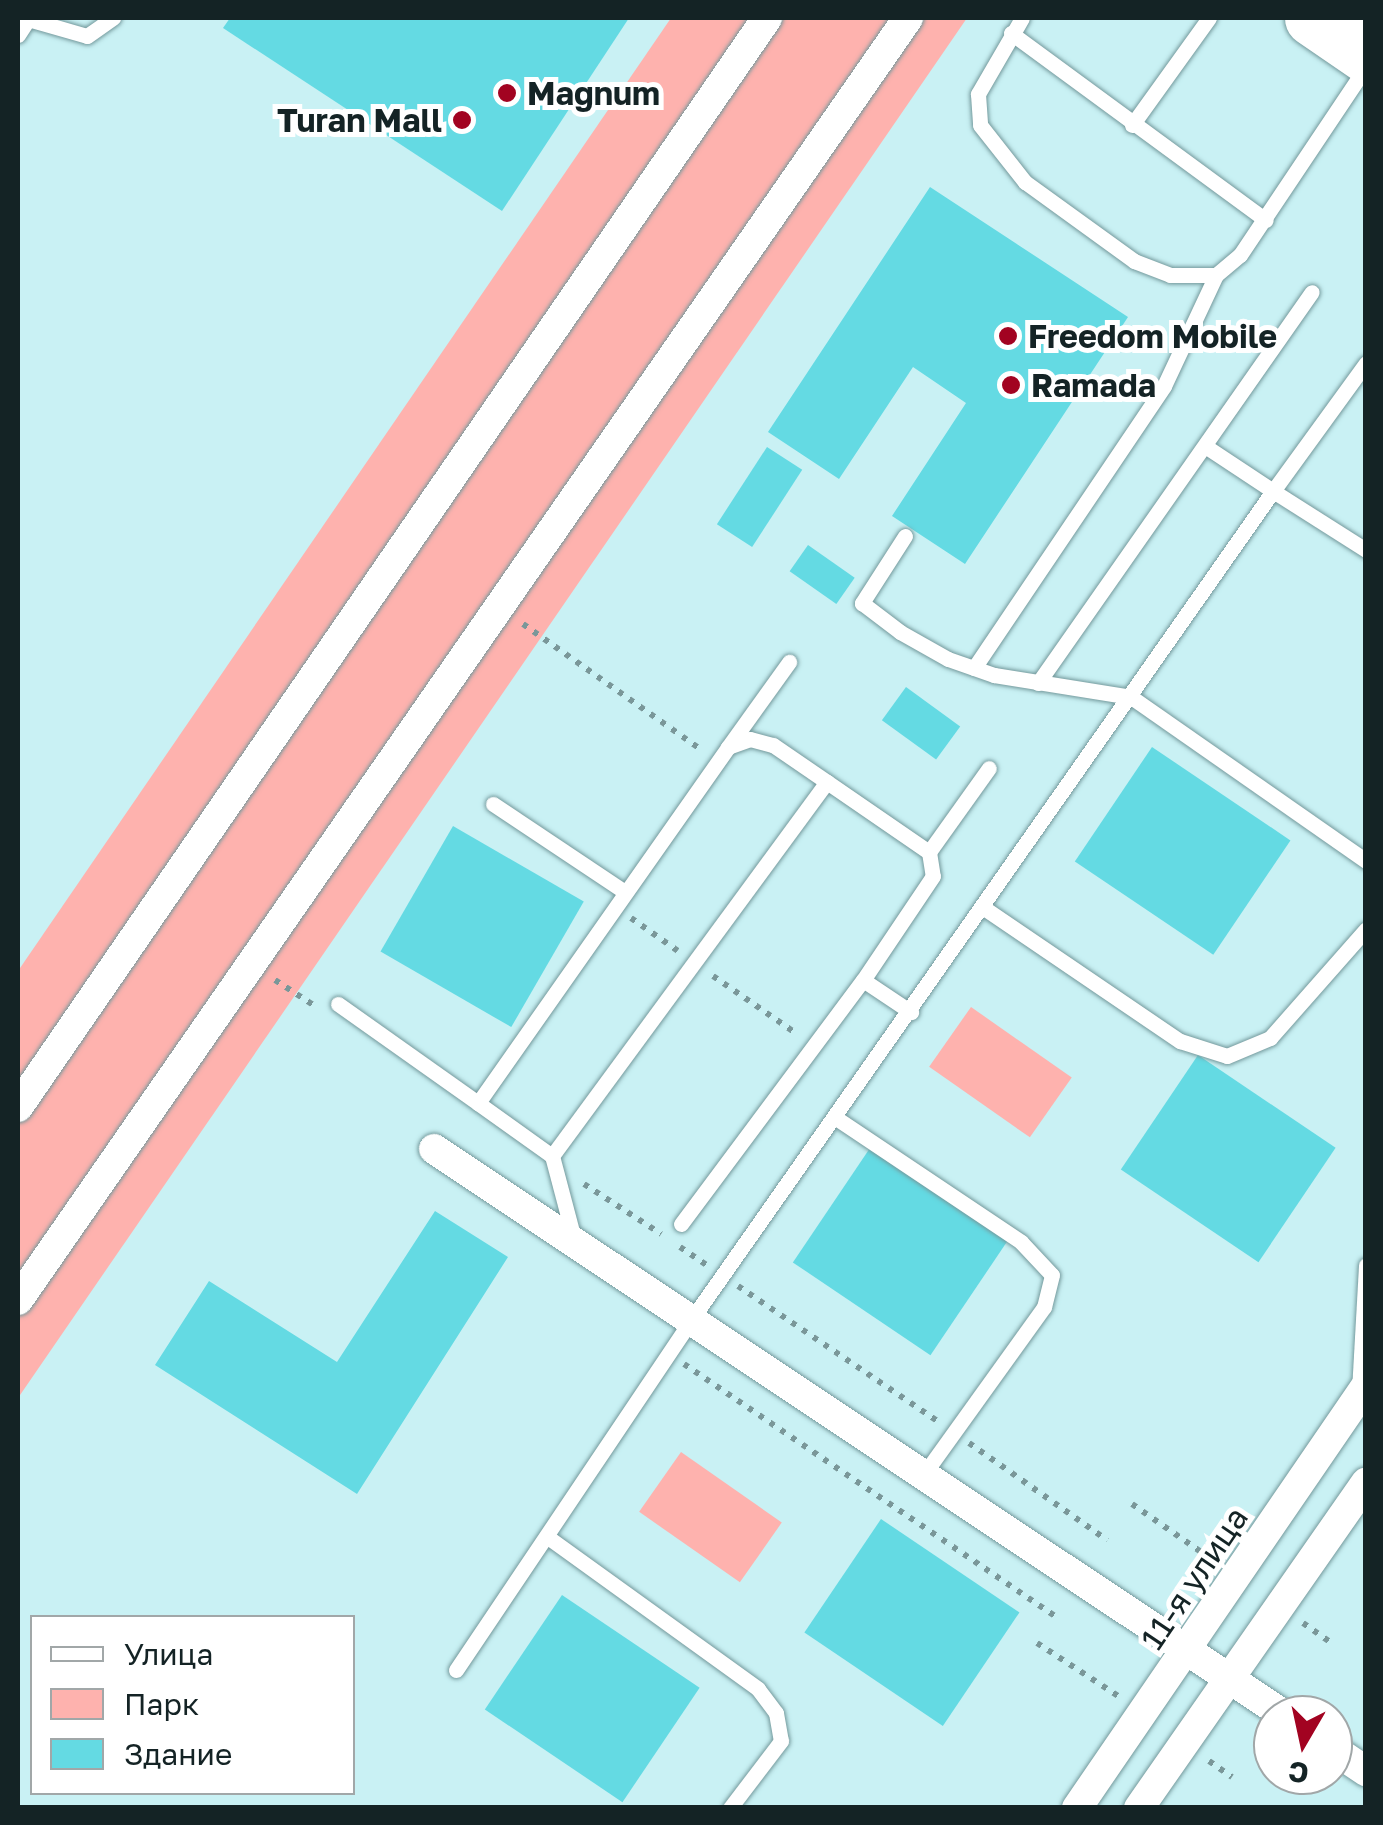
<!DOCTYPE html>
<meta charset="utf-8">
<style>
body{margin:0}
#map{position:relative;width:1383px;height:1825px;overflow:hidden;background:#c9f1f4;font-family:"Golos Text",sans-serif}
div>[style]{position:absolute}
.green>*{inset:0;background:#feb2ae;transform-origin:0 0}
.building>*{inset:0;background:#64dae3;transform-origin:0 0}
.path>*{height:6px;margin-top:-3px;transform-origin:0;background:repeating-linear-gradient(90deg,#7a9799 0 5px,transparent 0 13px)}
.roads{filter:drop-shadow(0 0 2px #74999c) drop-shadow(0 0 2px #74999c)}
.lane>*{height:15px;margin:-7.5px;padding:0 7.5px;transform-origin:7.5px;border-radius:7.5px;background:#fff}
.street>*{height:30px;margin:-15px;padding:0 15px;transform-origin:15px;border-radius:15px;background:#fff}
.highway>*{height:55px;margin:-27.5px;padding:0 27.5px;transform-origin:27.5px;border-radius:27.5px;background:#fff}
.dots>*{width:28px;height:28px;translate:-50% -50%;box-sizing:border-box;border:5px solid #fff;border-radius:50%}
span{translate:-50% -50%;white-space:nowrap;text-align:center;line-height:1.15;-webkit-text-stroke:10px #fff;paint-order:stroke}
.poi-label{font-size:32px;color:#142325;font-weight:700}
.left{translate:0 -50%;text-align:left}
.right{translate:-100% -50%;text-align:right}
.street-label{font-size:32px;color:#142325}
.frame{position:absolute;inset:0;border:20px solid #142325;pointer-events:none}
.legend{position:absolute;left:30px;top:1615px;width:325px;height:180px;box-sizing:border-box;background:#fff;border:2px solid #a1a7a8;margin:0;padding:12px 18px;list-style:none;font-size:30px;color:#142325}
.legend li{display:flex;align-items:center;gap:20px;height:50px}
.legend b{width:50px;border:2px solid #a1a7a8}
.north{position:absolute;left:1253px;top:1695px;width:100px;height:100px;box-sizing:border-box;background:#fff;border:2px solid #a1a7a8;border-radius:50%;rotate:189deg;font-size:28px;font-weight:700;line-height:40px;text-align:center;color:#142325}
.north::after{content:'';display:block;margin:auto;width:35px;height:45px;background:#a20321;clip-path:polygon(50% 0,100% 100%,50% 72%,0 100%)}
</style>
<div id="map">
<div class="green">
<div style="clip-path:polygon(671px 18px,967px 18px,18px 1398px,18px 971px)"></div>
<div style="left:971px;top:1007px;width:123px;height:73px;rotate:35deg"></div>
<div style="left:681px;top:1452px;width:123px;height:73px;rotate:35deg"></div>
</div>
<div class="building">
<div style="clip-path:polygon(230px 18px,629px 18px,502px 211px,223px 28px)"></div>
<div style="clip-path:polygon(930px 187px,1128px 317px,965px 564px,892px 516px,966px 403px,913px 367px,839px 479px,768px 432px)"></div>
<div style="left:767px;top:447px;width:42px;height:92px;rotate:33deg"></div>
<div style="left:808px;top:545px;width:57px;height:32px;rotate:35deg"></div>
<div style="left:906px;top:687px;width:67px;height:41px;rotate:36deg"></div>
<div style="left:1152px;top:747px;width:167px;height:138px;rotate:34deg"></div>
<div style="left:453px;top:826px;width:151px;height:145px;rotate:30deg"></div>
<div style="left:1198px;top:1055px;width:166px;height:138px;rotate:34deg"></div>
<div style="left:870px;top:1148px;width:166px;height:138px;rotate:34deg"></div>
<div style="clip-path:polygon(435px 1211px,508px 1257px,357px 1494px,155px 1365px,209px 1281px,337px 1362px)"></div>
<div style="left:881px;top:1519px;width:167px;height:137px;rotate:34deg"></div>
<div style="left:562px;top:1595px;width:166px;height:138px;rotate:34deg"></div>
</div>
<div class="path">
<div style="left:523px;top:624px;width:217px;rotate:35.2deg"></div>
<div style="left:631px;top:918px;width:57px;rotate:35.1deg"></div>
<div style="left:713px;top:976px;width:102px;rotate:34.6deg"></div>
<div style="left:275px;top:980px;width:48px;rotate:33deg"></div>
<div style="left:584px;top:1184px;width:92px;rotate:33deg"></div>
<div style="left:680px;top:1247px;width:32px;rotate:34deg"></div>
<div style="left:738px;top:1286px;width:243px;rotate:34.1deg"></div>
<div style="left:684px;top:1364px;width:448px;rotate:34.2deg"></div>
<div style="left:969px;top:1443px;width:169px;rotate:35.1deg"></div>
<div style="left:1132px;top:1504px;width:96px;rotate:34.8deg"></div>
<div style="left:1303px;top:1623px;width:33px;rotate:35deg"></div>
<div style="left:1037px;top:1643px;width:97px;rotate:33.2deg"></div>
<div style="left:1209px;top:1761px;width:28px;rotate:35deg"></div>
</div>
<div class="roads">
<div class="lane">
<div style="left:1022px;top:18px;width:88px;rotate:120.1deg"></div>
<div style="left:978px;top:94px;width:31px;rotate:86deg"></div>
<div style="left:980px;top:125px;width:73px;rotate:51.7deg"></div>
<div style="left:1025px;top:182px;width:135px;rotate:35.9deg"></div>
<div style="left:1134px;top:261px;width:39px;rotate:21deg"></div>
<div style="left:1170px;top:275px;width:46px"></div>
<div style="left:1216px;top:275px;width:31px;rotate:-40deg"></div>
<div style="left:1240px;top:255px;width:226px;rotate:-56.2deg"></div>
<div style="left:28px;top:19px;width:61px;rotate:16.1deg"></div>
<div style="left:87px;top:36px;width:32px;rotate:-35deg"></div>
<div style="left:1011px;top:33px;width:316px;rotate:36.3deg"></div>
<div style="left:18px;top:35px;width:20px;rotate:-57deg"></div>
<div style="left:1132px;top:125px;width:132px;rotate:-54.3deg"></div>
<div style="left:1205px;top:446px;width:82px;rotate:33.5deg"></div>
<div style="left:1273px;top:491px;width:158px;rotate:-54deg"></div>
<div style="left:905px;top:536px;width:80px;rotate:122.7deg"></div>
<div style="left:862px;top:603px;width:48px;rotate:37.3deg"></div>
<div style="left:900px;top:632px;width:55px;rotate:29.4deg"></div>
<div style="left:948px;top:659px;width:49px;rotate:19.2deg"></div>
<div style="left:994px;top:675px;width:139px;rotate:9.1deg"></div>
<div style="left:1131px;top:697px;width:287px;rotate:34.9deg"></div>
<div style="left:974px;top:668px;width:340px;rotate:-56deg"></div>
<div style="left:1164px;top:386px;width:123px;rotate:-64.9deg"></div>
<div style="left:1038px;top:683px;width:477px;rotate:-55deg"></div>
<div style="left:728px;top:747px;width:105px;rotate:-54.3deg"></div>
<div style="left:493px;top:804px;width:159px;rotate:33.7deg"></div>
<div style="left:929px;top:852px;width:103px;rotate:-54.5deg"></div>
<div style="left:984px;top:908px;width:237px;rotate:34.2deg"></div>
<div style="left:1180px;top:1041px;width:49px;rotate:17.7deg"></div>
<div style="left:1227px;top:1056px;width:47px;rotate:-22.7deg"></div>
<div style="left:1270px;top:1038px;width:145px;rotate:-48.6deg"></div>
<div style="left:338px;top:1004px;width:171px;rotate:35.3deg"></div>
<div style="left:836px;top:1118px;width:223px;rotate:33.8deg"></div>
<div style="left:1021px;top:1242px;width:45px;rotate:46.8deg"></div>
<div style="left:1052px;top:1275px;width:33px;rotate:104deg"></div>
<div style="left:1044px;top:1307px;width:206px;rotate:125.7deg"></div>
<div style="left:552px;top:1156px;width:91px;rotate:-144.4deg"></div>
<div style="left:478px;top:1103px;width:435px;rotate:-54.9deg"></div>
<div style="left:728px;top:747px;width:23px;rotate:-20deg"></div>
<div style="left:750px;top:739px;width:24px;rotate:15deg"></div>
<div style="left:773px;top:745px;width:65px;rotate:34.4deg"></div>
<div style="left:681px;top:1224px;width:304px;rotate:-53.3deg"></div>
<div style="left:863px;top:980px;width:58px;rotate:33.7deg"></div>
<div style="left:574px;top:1239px;width:86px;rotate:-104.8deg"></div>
<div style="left:552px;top:1156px;width:464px;rotate:-53.7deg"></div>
<div style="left:827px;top:782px;width:124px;rotate:34.5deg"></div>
<div style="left:929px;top:852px;width:24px;rotate:81deg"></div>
<div style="left:933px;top:876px;width:125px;rotate:123.9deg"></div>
<div style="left:1359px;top:1391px;width:126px;rotate:-86.8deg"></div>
<div style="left:549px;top:1538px;width:258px;rotate:35.8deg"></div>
<div style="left:758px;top:1689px;width:30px;rotate:53deg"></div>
<div style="left:776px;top:1713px;width:28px;rotate:80deg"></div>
<div style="left:781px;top:1741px;width:84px;rotate:127.3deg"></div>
<div style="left:456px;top:1670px;width:422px;rotate:-56.1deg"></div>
<div style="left:691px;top:1320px;width:1013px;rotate:-54.93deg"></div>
<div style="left:1273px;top:491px;width:110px;rotate:32.4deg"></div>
</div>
<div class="street">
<div style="left:18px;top:1107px;width:1322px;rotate:-55.48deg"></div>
<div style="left:434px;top:1149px;width:1021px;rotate:33.66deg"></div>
<div style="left:18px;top:1300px;width:1561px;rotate:-55.23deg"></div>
<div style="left:1333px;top:1749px;width:40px;rotate:34deg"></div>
<div style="left:1077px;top:1808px;width:511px;rotate:-55.6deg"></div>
<div style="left:1139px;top:1808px;width:397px;rotate:-55.1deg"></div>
</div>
<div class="highway">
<div style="left:1312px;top:18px;width:65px;rotate:34.4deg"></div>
</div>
</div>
<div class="dots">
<div style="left:507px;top:93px;background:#a20321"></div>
<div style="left:462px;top:120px;background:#a20321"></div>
<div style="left:1008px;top:336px;background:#a20321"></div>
<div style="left:1011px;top:385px;background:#a20321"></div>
</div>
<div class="poi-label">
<span class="left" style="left:527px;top:93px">Magnum</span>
<span class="right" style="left:442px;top:120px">Turan Mall</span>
<span class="left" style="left:1028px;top:336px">Freedom Mobile</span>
<span class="left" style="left:1031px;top:385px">Ramada</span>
</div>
<div class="street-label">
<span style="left:1194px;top:1578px;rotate:-56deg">11-я улица</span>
</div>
<div class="frame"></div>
<ul class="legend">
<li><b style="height:12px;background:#fff"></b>Улица</li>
<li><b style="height:28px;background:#feb2ae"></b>Парк</li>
<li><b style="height:28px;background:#64dae3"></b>Здание</li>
</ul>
<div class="north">С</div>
</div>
